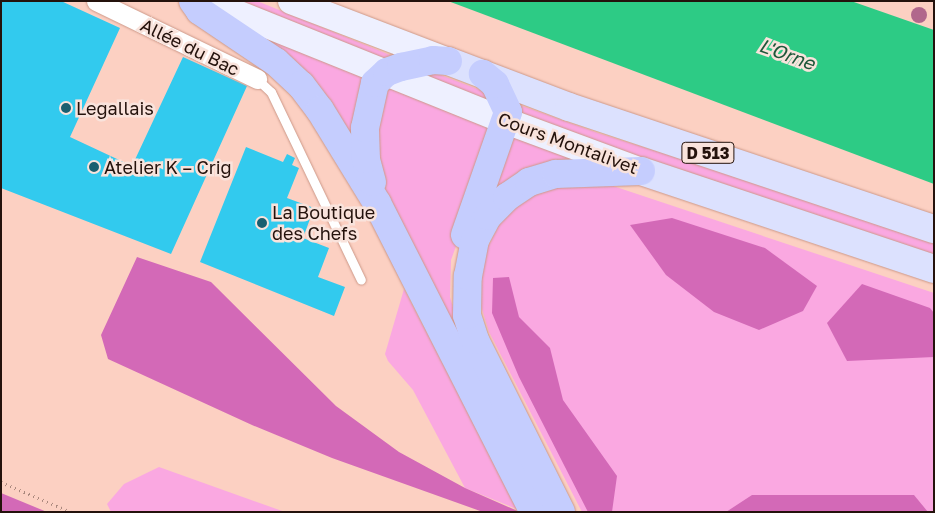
<!DOCTYPE html>
<meta charset="utf-8">
<style>
body{margin:0}
#map{position:relative;width:935px;height:513px;overflow:hidden;background:#fcd0c2;font-family:"Golos Text",sans-serif}
div>[style]{position:absolute}
.green>*{inset:0;background:#faa8e1}
.forest>*{inset:0;background:#d369b7}
.water>*{inset:0;background:#2dcb85}
.building>*{inset:0;background:#32caee}
.path>*{height:3px;margin-top:-1.5px;transform-origin:0;background:repeating-linear-gradient(90deg,#aa887d 0 1px,transparent 0 5px)}
.roads{filter:drop-shadow(0 0 1px #cd9989) drop-shadow(0 0 1px #cd9989)}
.lane>*{height:9px;margin:-4.5px;padding:0 4.5px;transform-origin:4.5px;border-radius:4.5px;background:#fff}
.street>*{height:19px;margin:-9.5px;padding:0 9.5px;transform-origin:9.5px;border-radius:9.5px;background:#fff}
.secondary>*{height:26px;margin:-13px;padding:0 13px;transform-origin:13px;border-radius:13px;background:#eef0ff}
.primary>*{height:28px;margin:-14px;padding:0 14px;transform-origin:14px;border-radius:14px;background:#dce1fe}
.highway>*{height:28px;margin:-14px;padding:0 14px;transform-origin:14px;border-radius:14px;background:#c5cdfe}
.trees>*{width:16px;height:16px;margin:-8px;border-radius:50%;background:#b1678c}
.dots>*{width:14px;height:14px;translate:-50% -50%;box-sizing:border-box;border:2px solid #f9e3dc;border-radius:50%}
span{translate:-50% -50%;white-space:nowrap;text-align:center;line-height:1.15;-webkit-text-stroke:5px #f9e3dc;paint-order:stroke}
.shield-label span{padding:1px 4px;background:#f9e3dc;border:1px solid;border-radius:4px;-webkit-text-stroke-width:0}
.shield-label{font-size:16px;color:#24120c;font-weight:700}
.street-label{font-size:18px;color:#24120c}
.poi-label{font-size:18px;color:#24120c}
.left{translate:0 -50%;text-align:left}
.water-label{font-size:19px;color:#1e573a;font-style:italic}
.frame{position:absolute;inset:0;border:2px solid #24120c;pointer-events:none}
</style>
<div id="map">
<div class="green">
<div style="clip-path:polygon(230px 1px,257px 1px,400px 59px,390px 64px)"></div>
<div style="clip-path:polygon(232px 24px,364px 75px,364px 171px)"></div>
<div style="clip-path:polygon(417px 66px,488px 93px,490px 102px,407px 71px)"></div>
<div style="clip-path:polygon(383px 84px,498px 131px,451px 260px,450px 297px,466px 351px,380px 182px,375px 160px)"></div>
<div style="clip-path:polygon(514px 103px,598px 133px,934px 238px,934px 257px,659px 165px,517px 111px)"></div>
<div style="clip-path:polygon(508px 134px,596px 164px,566px 165px,473px 226px)"></div>
<div style="clip-path:polygon(598px 181px,934px 293px,934px 512px,582px 512px,489px 332px,480px 303px,480px 279px,484px 255px,504px 215px,534px 191px)"></div>
<div style="clip-path:polygon(404px 289px,519px 510px,465px 488px,413px 390px,388px 361px,385px 354px)"></div>
<div style="clip-path:polygon(159px 467px,285px 512px,111px 512px,107px 504px,124px 484px)"></div>
</div>
<div class="forest">
<div style="clip-path:polygon(672px 218px,765px 248px,817px 286px,803px 311px,759px 330px,714px 312px,666px 275px,630px 225px)"></div>
<div style="clip-path:polygon(137px 257px,211px 282px,336px 406px,399px 452px,465px 488px,520px 512px,483px 512px,332px 458px,252px 425px,108px 359px,101px 335px)"></div>
<div style="clip-path:polygon(509px 277px,519px 317px,550px 348px,563px 400px,617px 476px,612px 512px,588px 512px,519px 377px,492px 313px,493px 278px)"></div>
<div style="clip-path:polygon(862px 284px,930px 308px,934px 313px,934px 357px,847px 361px,827px 323px)"></div>
<div style="clip-path:polygon(1px 493px,47px 512px,1px 512px)"></div>
<div style="clip-path:polygon(752px 495px,914px 495px,928px 512px,726px 512px)"></div>
</div>
<div class="water">
<div style="clip-path:polygon(448px 1px,851px 1px,934px 30px,934px 184px)"></div>
</div>
<div class="building">
<div style="clip-path:polygon(1px 1px,61px 1px,120px 28px,70px 137px,132px 166px,183px 57px,247px 86px,171px 254px,1px 188px)"></div>
<div style="clip-path:polygon(246px 147px,283px 162px,287px 154px,295px 158px,292px 165px,299px 168px,287px 198px,314px 208px,303px 238px,329px 248px,318px 277px,345px 287px,334px 316px,200px 262px)"></div>
</div>
<div class="path">
<div style="left:1px;top:482px;width:76px;rotate:23.2deg"></div>
</div>
<div class="roads">
<div class="lane">
<div style="left:257px;top:79px;width:19px;rotate:43deg"></div>
<div style="left:271px;top:92px;width:208px;rotate:64.4deg"></div>
</div>
<div class="street">
<div style="left:96px;top:1px;width:179px;rotate:25.8deg"></div>
</div>
<div class="secondary">
<div style="left:207px;top:1px;width:322px;rotate:21.9deg"></div>
<div style="left:506px;top:121px;width:144px;rotate:20.3deg"></div>
<div style="left:291px;top:1px;width:168px;rotate:20.9deg"></div>
</div>
<div class="primary">
<div style="left:448px;top:61px;width:129px;rotate:20.8deg"></div>
<div style="left:569px;top:107px;width:385px;rotate:18.5deg"></div>
<div style="left:641px;top:171px;width:309px;rotate:18.5deg"></div>
</div>
<div class="highway">
<div style="left:193px;top:1px;width:12px;rotate:55deg"></div>
<div style="left:200px;top:11px;width:92px;rotate:33.9deg"></div>
<div style="left:276px;top:62px;width:34px;rotate:43deg"></div>
<div style="left:301px;top:85px;width:31px;rotate:53deg"></div>
<div style="left:320px;top:110px;width:109px;rotate:58.5deg"></div>
<div style="left:377px;top:203px;width:347px;rotate:63.1deg"></div>
<div style="left:372px;top:182px;width:24px;rotate:-105deg"></div>
<div style="left:366px;top:159px;width:31px;rotate:-92deg"></div>
<div style="left:365px;top:128px;width:46px;rotate:-77.5deg"></div>
<div style="left:375px;top:83px;width:16px;rotate:-43deg"></div>
<div style="left:387px;top:72px;width:15px;rotate:-20deg"></div>
<div style="left:401px;top:67px;width:33px;rotate:-12deg"></div>
<div style="left:433px;top:60px;width:15px;rotate:4deg"></div>
<div style="left:465px;top:235px;width:130px;rotate:-70.7deg"></div>
<div style="left:508px;top:112px;width:31px;rotate:-115deg"></div>
<div style="left:495px;top:84px;width:16px;rotate:-140deg"></div>
<div style="left:561px;top:512px;width:192px;rotate:-116.6deg"></div>
<div style="left:475px;top:340px;width:26px;rotate:-108deg"></div>
<div style="left:467px;top:315px;width:39px;rotate:-89deg"></div>
<div style="left:468px;top:276px;width:37px;rotate:-79deg"></div>
<div style="left:475px;top:240px;width:27px;rotate:-62deg"></div>
<div style="left:488px;top:216px;width:27px;rotate:-45deg"></div>
<div style="left:507px;top:197px;width:27px;rotate:-34deg"></div>
<div style="left:529px;top:182px;width:28px;rotate:-17deg"></div>
<div style="left:556px;top:174px;width:85px;rotate:-2deg"></div>
</div>
</div>
<div class="trees">
<div style="left:919px;top:15px"></div>
</div>
<div class="dots">
<div style="left:66px;top:108px;background:#195f70"></div>
<div style="left:94px;top:167px;background:#195f70"></div>
<div style="left:262px;top:223px;background:#195f70"></div>
</div>
<div class="shield-label">
<span style="left:708px;top:153px">D 513</span>
</div>
<div class="street-label">
<span style="left:190px;top:47px;rotate:26deg">Allée du Bac</span>
<span style="left:568px;top:143px;rotate:20deg">Cours Montalivet</span>
</div>
<div class="poi-label">
<span class="left" style="left:76px;top:108px">Legallais</span>
<span class="left" style="left:104px;top:167px">Atelier K – Crig</span>
<span class="left" style="left:272px;top:223px">La Boutique<br>des Chefs</span>
</div>
<div class="water-label">
<span style="left:787px;top:54px;rotate:20deg">L'Orne</span>
</div>
<div class="frame"></div>
</div>
